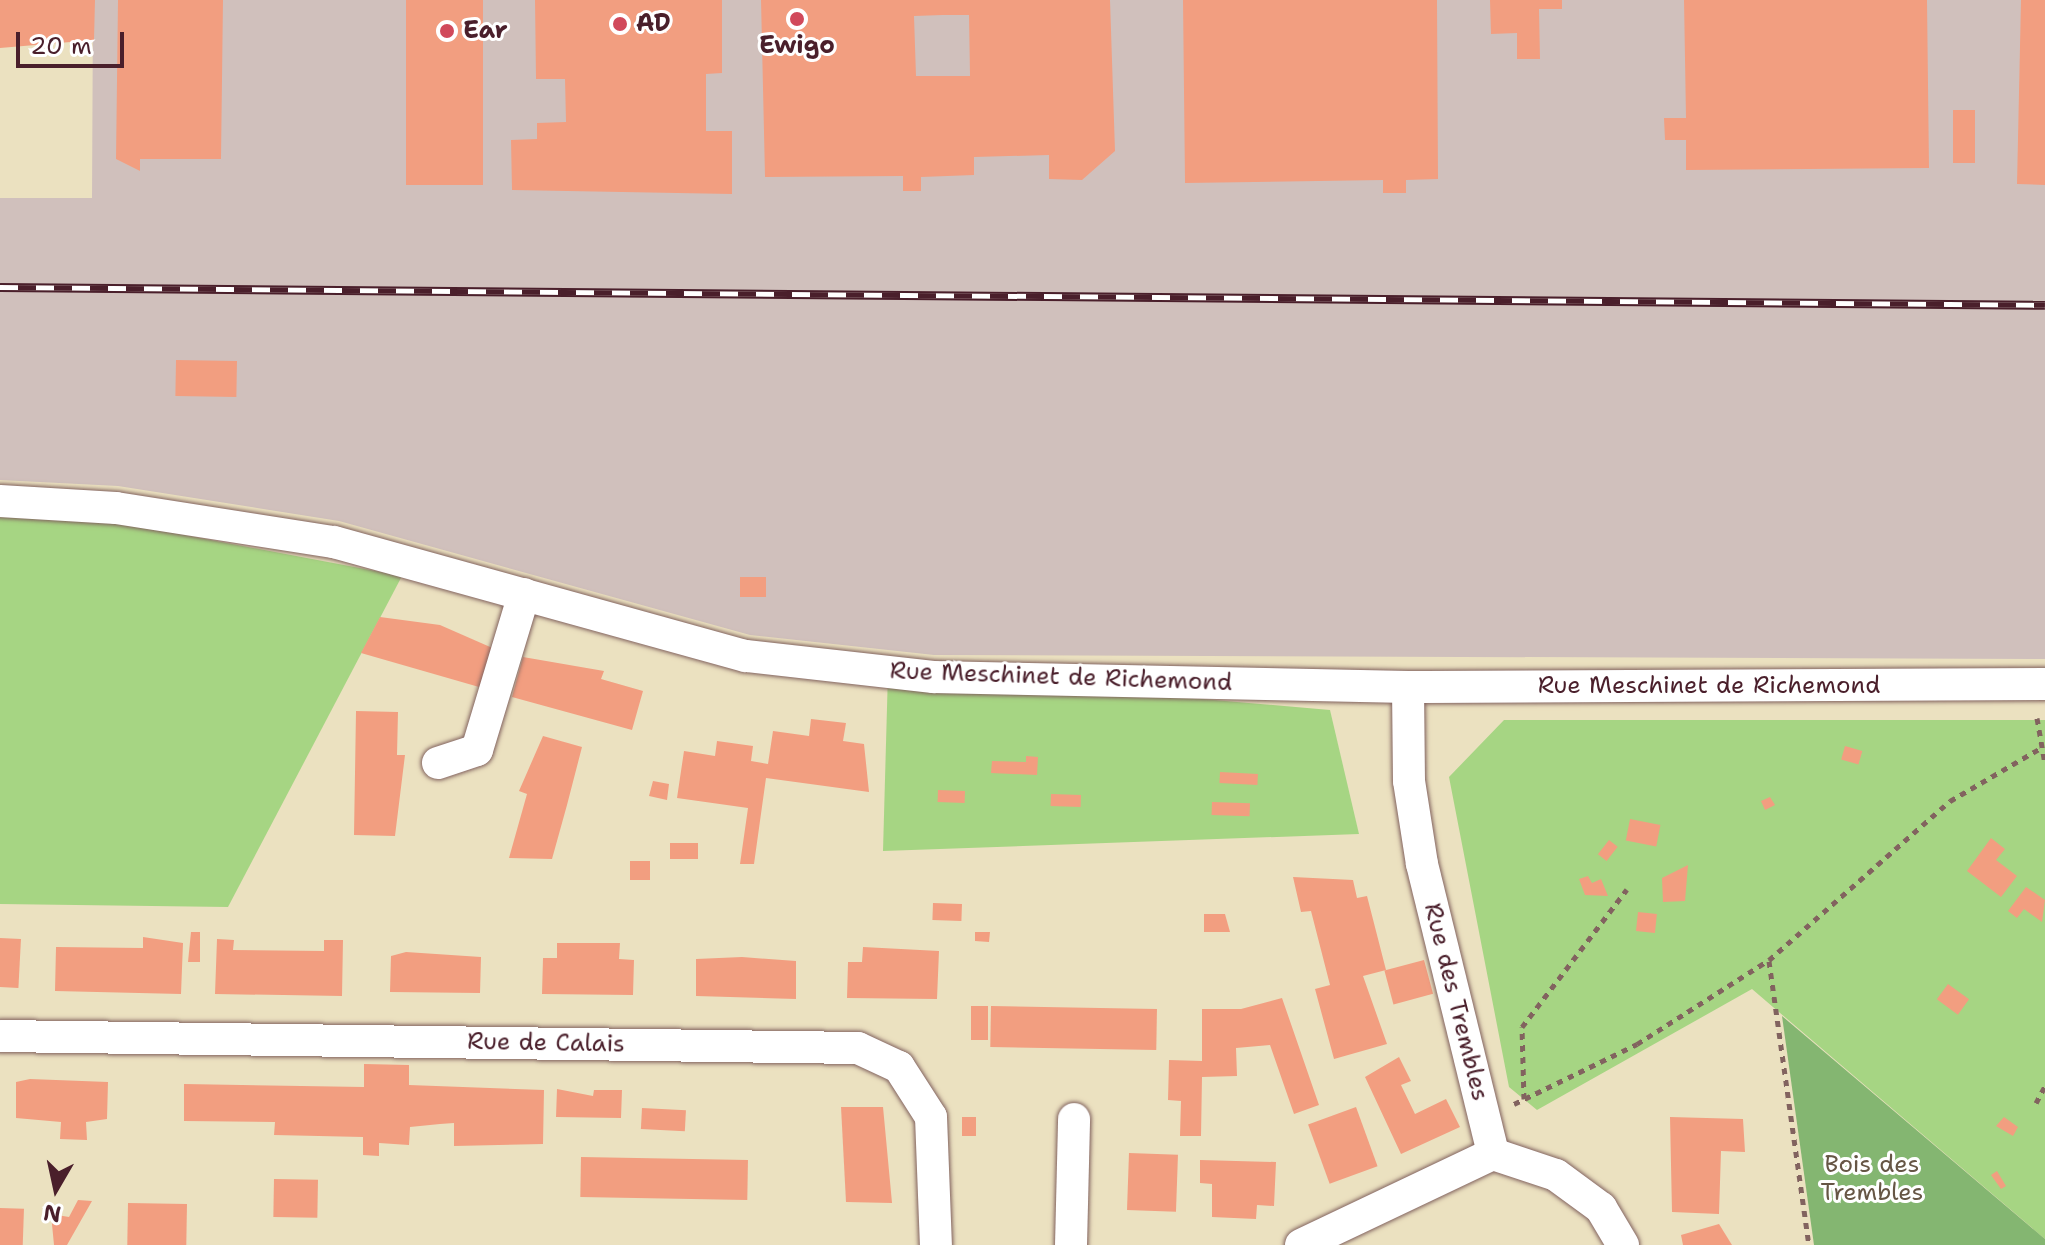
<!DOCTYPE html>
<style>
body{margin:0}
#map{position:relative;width:2045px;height:1245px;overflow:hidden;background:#ebe1c0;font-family:"Shantell Sans",sans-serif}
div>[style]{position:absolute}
.industrial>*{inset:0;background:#d0c0bc}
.green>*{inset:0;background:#a6d583}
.forest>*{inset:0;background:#84b671}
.building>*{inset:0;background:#f29e80;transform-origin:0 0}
.path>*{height:5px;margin-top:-2.5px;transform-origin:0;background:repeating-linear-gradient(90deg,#82635f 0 6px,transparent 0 12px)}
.roads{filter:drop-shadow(0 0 2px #82635f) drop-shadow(0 0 2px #82635f)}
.minor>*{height:32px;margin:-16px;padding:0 16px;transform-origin:16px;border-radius:16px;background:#fff}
.rail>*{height:9px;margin-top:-4.5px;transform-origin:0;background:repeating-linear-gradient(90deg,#fff 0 18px,#4a1f2b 0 36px);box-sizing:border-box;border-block:2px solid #4a1f2b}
.dots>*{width:22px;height:22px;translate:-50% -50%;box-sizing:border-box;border:4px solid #fff;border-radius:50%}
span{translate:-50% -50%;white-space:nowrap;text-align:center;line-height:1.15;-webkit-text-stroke:6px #fff;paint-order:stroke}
.poi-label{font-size:24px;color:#4a1f2b;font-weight:700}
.left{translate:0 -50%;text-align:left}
.street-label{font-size:24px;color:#4a1f2b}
.park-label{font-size:24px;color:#665645}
.north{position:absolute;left:16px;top:1149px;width:80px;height:80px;-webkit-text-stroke:6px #fff;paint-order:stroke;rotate:189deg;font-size:22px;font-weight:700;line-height:32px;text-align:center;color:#4a1f2b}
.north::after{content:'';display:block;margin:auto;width:28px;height:36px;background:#4a1f2b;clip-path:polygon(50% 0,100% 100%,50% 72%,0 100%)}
.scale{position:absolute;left:16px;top:32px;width:108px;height:36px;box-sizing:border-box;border:4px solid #4a1f2b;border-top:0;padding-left:10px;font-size:24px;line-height:28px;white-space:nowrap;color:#4a1f2b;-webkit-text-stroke:6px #fff;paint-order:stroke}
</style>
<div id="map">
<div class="industrial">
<div style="clip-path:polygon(93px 0,2045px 0,2045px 659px,934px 655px,750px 635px,339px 521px,118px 486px,0 480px,0 198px,92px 198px)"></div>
</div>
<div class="green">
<div style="clip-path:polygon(0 515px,126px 524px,402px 576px,228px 907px,0 904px)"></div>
<div style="clip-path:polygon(888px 672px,1330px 710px,1359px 834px,883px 851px)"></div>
<div style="clip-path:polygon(1504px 720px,2045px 720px,2045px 1239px,1752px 989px,1537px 1110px,1509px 1087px,1449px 777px)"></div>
</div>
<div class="forest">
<div style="clip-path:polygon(1782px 1016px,2045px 1239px,2045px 1245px,1814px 1245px)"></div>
</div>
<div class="building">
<div style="clip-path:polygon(0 0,95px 0,94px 40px,0 48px)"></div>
<div style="clip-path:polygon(118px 0,223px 0,221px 159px,140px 159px,140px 171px,116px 159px)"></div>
<div style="left:406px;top:0;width:77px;height:185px"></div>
<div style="clip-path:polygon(535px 0,722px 0,722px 73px,706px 74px,706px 131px,732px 131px,732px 194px,512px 190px,511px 140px,537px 139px,537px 123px,566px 122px,565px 79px,536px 79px)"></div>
<div style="clip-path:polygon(evenodd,761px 0,1110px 0,1115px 151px,1082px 180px,1049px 179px,1049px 155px,974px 157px,974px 175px,921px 177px,921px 191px,903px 191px,903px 176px,765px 177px,761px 0,943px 15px,969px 15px,970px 76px,916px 76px,914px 16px,943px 15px)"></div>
<div style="clip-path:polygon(1183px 0,1437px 0,1438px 179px,1406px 180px,1406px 193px,1383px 193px,1383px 180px,1185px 183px)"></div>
<div style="clip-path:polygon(1490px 0,1562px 0,1562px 9px,1539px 9px,1540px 59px,1517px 59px,1517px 33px,1491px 34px)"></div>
<div style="clip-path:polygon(1684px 0,1927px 0,1929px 168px,1686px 170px,1686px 140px,1665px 140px,1664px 118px,1686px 118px)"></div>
<div style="clip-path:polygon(2021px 0,2045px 0,2045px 185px,2017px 184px)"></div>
<div style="left:1953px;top:110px;width:22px;height:53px"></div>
<div style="left:176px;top:360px;width:61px;height:36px;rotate:1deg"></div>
<div style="left:740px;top:577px;width:26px;height:20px"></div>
<div style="clip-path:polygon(380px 617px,440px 625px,497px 650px,486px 689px,361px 653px)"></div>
<div style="clip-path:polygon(523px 657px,604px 671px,601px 679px,643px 691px,632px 730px,512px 697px)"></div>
<div style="clip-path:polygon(356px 711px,398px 712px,397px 755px,405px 755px,395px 836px,354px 835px)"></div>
<div style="clip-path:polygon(811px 719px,846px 723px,843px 741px,864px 744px,869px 792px,766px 778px,754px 864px,740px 864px,748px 808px,677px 798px,684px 751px,715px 756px,717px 741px,753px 746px,751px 761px,768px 764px,773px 731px,809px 736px)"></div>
<div style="clip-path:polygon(543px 736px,582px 747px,567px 805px,552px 859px,509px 858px,527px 794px,519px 791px)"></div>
<div style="left:1845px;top:746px;width:18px;height:14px;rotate:16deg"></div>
<div style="clip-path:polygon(1026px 756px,1038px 757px,1037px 775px,991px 773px,992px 761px,1026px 762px)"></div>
<div style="left:1220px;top:772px;width:38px;height:11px;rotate:3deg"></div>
<div style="clip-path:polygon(653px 781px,669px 784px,667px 800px,649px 796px)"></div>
<div style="left:938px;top:790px;width:27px;height:12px;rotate:2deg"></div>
<div style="left:1051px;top:794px;width:30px;height:12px;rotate:2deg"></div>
<div style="clip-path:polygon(1770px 797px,1775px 805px,1765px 810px,1761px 801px)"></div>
<div style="left:1212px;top:802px;width:38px;height:13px;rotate:2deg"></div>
<div style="left:1630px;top:819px;width:31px;height:22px;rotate:11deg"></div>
<div style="clip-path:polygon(1991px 838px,2005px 849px,1996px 860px,2017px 876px,2001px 897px,1967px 871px)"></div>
<div style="left:1609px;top:840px;width:11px;height:18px;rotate:38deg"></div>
<div style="left:670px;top:843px;width:28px;height:16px"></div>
<div style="left:630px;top:861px;width:20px;height:19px"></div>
<div style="clip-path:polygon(1688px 865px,1685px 901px,1663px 902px,1662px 878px)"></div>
<div style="clip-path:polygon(1588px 876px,1592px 883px,1601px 879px,1608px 896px,1585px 895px,1579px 879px)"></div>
<div style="clip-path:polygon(1293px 877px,1353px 880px,1357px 898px,1367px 896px,1386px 970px,1363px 976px,1387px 1044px,1334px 1059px,1315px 989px,1330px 985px,1311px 911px,1301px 912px)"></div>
<div style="clip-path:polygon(2026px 887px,2045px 900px,2042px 922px,2024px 909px,2017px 918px,2008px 911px)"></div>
<div style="left:933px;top:903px;width:29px;height:17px;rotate:2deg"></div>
<div style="left:1638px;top:912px;width:19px;height:19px;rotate:6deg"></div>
<div style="clip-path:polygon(1204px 914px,1225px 914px,1230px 932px,1204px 932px)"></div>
<div style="clip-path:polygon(191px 932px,200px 932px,200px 962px,188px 962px)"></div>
<div style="clip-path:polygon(975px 932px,990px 932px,989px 942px,975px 941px)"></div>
<div style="clip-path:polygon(143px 937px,183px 943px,181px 994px,55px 991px,56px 947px,143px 948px)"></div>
<div style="left:0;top:938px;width:21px;height:49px;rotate:3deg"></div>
<div style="clip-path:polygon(217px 939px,234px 940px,233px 950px,324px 951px,324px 940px,343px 940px,342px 996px,215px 994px)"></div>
<div style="clip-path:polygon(557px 943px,620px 943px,619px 959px,634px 960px,633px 995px,542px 994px,543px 958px,557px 958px)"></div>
<div style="clip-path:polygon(863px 947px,939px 951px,937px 999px,847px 998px,848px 962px,862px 962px)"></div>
<div style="clip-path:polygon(406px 952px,481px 957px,480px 993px,390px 992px,391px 956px)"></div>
<div style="clip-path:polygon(742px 957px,796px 961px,796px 999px,696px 996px,696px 959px)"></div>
<div style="left:1424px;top:960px;width:35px;height:41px;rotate:75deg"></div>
<div style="left:1948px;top:984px;width:26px;height:19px;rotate:36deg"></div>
<div style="clip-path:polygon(1282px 998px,1319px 1105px,1294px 1114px,1270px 1045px,1236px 1048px,1237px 1076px,1202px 1077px,1201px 1136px,1180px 1136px,1181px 1101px,1168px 1100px,1169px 1060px,1202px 1061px,1202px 1009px,1241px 1009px)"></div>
<div style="left:971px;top:1006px;width:17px;height:34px"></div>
<div style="left:991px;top:1006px;width:166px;height:41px;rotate:1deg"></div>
<div style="clip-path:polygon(1399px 1057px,1411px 1081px,1401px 1085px,1415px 1114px,1446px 1099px,1460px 1127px,1401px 1154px,1365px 1077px)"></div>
<div style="clip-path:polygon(364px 1064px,409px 1065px,409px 1085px,544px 1090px,543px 1144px,454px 1146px,454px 1123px,440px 1124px,410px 1127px,409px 1145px,379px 1143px,379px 1156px,363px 1155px,363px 1137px,274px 1135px,275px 1122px,184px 1121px,184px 1084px,364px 1087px)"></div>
<div style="clip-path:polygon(30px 1079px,108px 1082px,107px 1119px,86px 1122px,87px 1140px,60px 1139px,61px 1122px,16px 1118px,16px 1082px)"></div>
<div style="clip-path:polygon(557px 1089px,593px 1096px,594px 1090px,622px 1090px,621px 1118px,556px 1117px)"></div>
<div style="clip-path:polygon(841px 1107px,883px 1107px,892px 1203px,846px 1202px)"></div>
<div style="left:1356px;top:1107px;width:63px;height:51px;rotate:70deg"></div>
<div style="left:642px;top:1108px;width:44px;height:21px;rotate:3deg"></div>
<div style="left:962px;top:1117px;width:14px;height:19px"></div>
<div style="clip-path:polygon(1670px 1117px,1743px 1119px,1745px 1152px,1721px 1151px,1719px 1214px,1672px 1212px)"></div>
<div style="clip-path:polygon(2004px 1117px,2018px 1127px,2013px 1136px,1996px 1126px)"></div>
<div style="left:1129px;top:1153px;width:49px;height:57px;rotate:2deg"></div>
<div style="left:581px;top:1157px;width:167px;height:40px;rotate:1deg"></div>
<div style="clip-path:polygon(1200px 1160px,1276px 1162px,1274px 1206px,1257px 1205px,1256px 1219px,1212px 1217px,1212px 1184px,1200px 1183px)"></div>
<div style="clip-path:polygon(1997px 1171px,2006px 1186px,2001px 1189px,1991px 1175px)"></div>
<div style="left:274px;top:1179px;width:44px;height:38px;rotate:1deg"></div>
<div style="clip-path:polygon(78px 1200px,92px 1201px,67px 1245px,54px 1245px,51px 1214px,69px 1217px)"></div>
<div style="left:128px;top:1203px;width:59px;height:42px;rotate:1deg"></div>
<div style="left:0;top:1208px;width:24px;height:37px;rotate:2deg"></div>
<div style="clip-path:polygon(1719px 1224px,1732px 1245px,1683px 1245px,1681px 1235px)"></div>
</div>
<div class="path">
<div style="left:2037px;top:718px;width:47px;rotate:80.1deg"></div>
<div style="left:1769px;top:961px;width:287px;rotate:82deg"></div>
<div style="left:1524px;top:1099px;width:72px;rotate:-91.6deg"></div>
<div style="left:1522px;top:1027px;width:173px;rotate:-52.7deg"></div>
<div style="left:2036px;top:1103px;width:19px;rotate:-62deg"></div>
<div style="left:1514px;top:1104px;width:137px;rotate:-26deg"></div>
<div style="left:1637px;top:1044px;width:156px;rotate:-32.5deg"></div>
<div style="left:1769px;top:960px;width:241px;rotate:-41.3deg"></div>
<div style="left:1950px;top:801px;width:103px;rotate:-30.3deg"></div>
</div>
<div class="roads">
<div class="minor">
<div style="left:0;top:501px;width:116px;rotate:3.5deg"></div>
<div style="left:116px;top:508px;width:221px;rotate:8.9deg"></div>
<div style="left:334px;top:542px;width:427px;rotate:15.5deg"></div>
<div style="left:746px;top:656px;width:188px;rotate:6.4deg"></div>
<div style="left:933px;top:677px;width:475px;rotate:1.2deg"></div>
<div style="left:1408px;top:687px;width:637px;rotate:-0.27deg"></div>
<div style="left:1408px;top:687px;width:94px;rotate:89.4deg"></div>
<div style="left:1409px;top:781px;width:84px;rotate:81.1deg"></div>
<div style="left:1422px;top:864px;width:299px;rotate:76.2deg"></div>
<div style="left:1493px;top:1154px;width:66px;rotate:18.4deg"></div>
<div style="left:1556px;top:1175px;width:56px;rotate:36.3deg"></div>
<div style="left:1601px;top:1208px;width:43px;rotate:59.3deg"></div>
<div style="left:438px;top:763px;width:41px;rotate:-18.4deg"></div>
<div style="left:477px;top:750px;width:163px;rotate:-73.2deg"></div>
<div style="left:0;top:1036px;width:858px;rotate:0.8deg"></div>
<div style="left:858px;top:1048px;width:45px;rotate:24.9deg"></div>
<div style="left:899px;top:1067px;width:59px;rotate:57.4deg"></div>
<div style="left:931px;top:1117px;width:128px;rotate:87.8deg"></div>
<div style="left:1071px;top:1245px;width:126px;rotate:-88.6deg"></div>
<div style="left:1301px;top:1245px;width:212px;rotate:-25.4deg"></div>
</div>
</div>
<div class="rail">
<div style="left:0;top:287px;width:2045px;rotate:0.5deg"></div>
</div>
<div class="dots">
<div style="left:797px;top:19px;background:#d1495b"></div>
<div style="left:620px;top:24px;background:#d1495b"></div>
<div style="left:447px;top:31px;background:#d1495b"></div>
</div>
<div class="poi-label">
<span class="left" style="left:636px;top:24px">AD</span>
<span class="left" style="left:463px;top:31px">Ear</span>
<span style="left:797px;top:46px">Ewigo</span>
</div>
<div class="street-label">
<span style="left:1061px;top:677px;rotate:2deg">Rue Meschinet de Richemond</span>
<span style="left:1709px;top:686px">Rue Meschinet de Richemond</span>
<span style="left:1456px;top:1002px;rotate:76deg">Rue des Trembles</span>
<span style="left:546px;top:1043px;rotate:1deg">Rue de Calais</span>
</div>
<div class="park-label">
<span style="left:1872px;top:1179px">Bois des<br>Trembles</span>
</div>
<div class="north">N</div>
<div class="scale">20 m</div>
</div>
